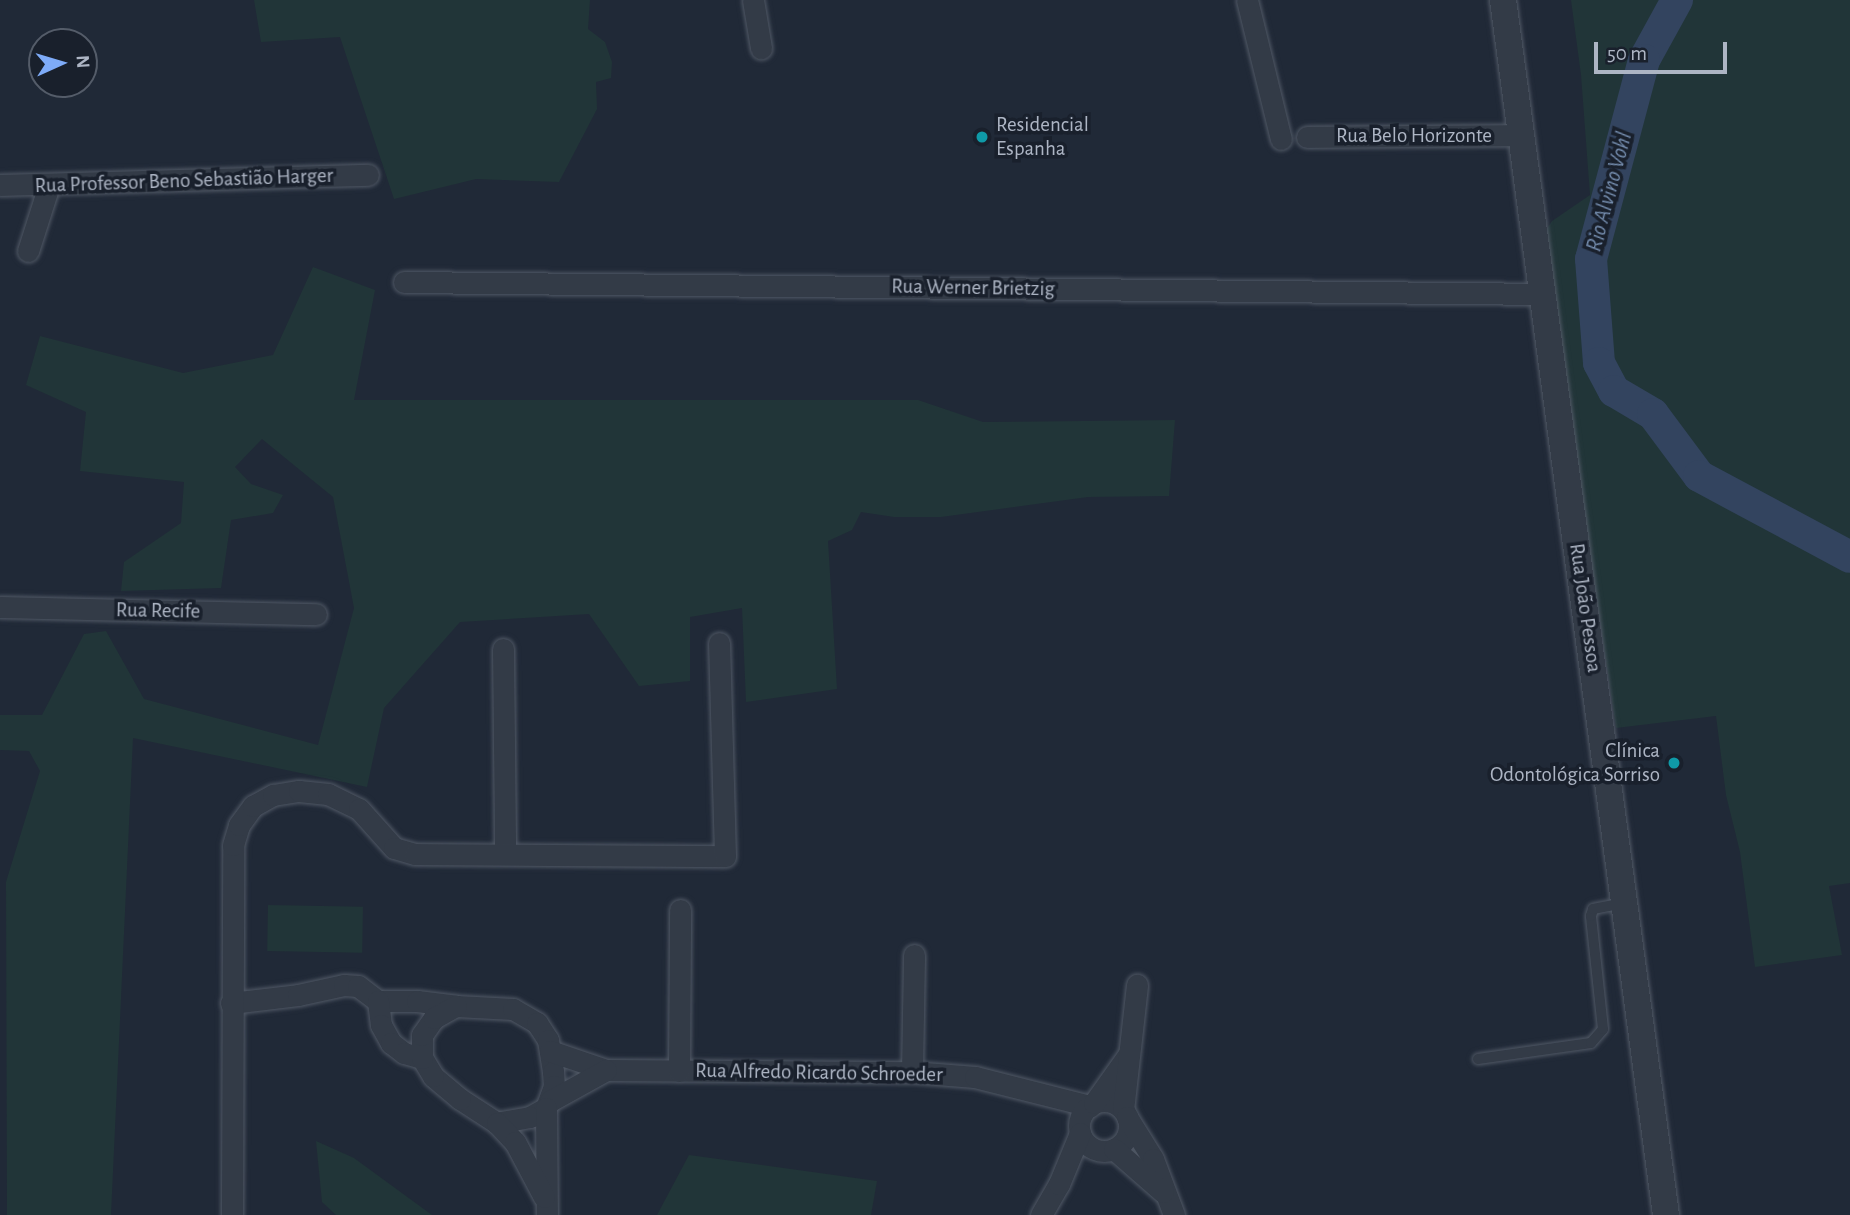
<!DOCTYPE html>
<meta charset="utf-8">
<style>
body{margin:0}
#map{position:relative;width:1850px;height:1215px;overflow:hidden;background:#202937;font-family:"Alegreya Sans",sans-serif}
div>[style]{position:absolute}
.green>*{inset:0;background:#213538;transform-origin:0 0}
.river>*{height:32px;margin:-16px;padding:0 16px;transform-origin:16px;border-radius:16px;background:#33445f}
.roads{filter:drop-shadow(0 0 2px #505865) drop-shadow(0 0 2px #505865)}
.service>*{height:10px;margin:-5px;padding:0 5px;transform-origin:5px;border-radius:5px;background:#333b47}
.minor>*{height:21px;margin:-10.5px;padding:0 10.5px;transform-origin:10.5px;border-radius:10.5px;background:#333b47}
.minor>.ring{margin:-10.5px;padding:0;box-sizing:content-box;background:none;border:21px solid #333b47;border-radius:50%}
.tertiary>*{height:26px;margin:-13px;padding:0 13px;transform-origin:13px;border-radius:13px;background:#333b47}
.dots>*{width:19px;height:19px;translate:-50% -50%;box-sizing:border-box;border:4px solid #19202c;border-radius:50%}
span{translate:-50% -50%;white-space:nowrap;text-align:center;line-height:1.15;-webkit-text-stroke:7px #19202c;paint-order:stroke}
.poi-label{font-size:21px;color:#adb5c4}
.left{translate:0 -50%;text-align:left}
.right{translate:-100% -50%;text-align:right}
.street-label{font-size:21px;color:#adb5c4}
.water-label{font-size:23px;color:#748cad;font-style:italic}
.north{position:absolute;left:28px;top:28px;width:70px;height:70px;box-sizing:border-box;background:#19202c;border:2px solid #545c69;border-radius:50%;rotate:86deg;font-size:19px;font-weight:700;line-height:28px;text-align:center;color:#adb5c4}
.north::after{content:'';display:block;margin:auto;width:24px;height:32px;background:#7eabf8;clip-path:polygon(50% 0,100% 100%,50% 72%,0 100%)}
.scale{position:absolute;left:1594px;top:42px;width:133px;height:32px;box-sizing:border-box;border:4px solid #adb5c4;border-top:0;padding-left:9px;font-size:21px;line-height:24px;white-space:nowrap;color:#adb5c4;-webkit-text-stroke:5px #19202c;paint-order:stroke}
</style>
<div id="map">
<div class="green">
<div style="clip-path:polygon(254px 0,590px 0,588px 29px,605px 42px,612px 62px,611px 78px,596px 82px,597px 109px,559px 182px,476px 179px,394px 199px,340px 37px,261px 42px)"></div>
<div style="clip-path:polygon(1571px 0,1850px 0,1850px 883px,1829px 886px,1842px 955px,1755px 967px,1740px 852px,1726px 795px,1716px 716px,1616px 728px,1542px 236px,1552px 221px,1590px 195px,1581px 75px)"></div>
<div style="clip-path:polygon(313px 267px,375px 290px,354px 400px,918px 400px,983px 422px,1175px 420px,1169px 496px,1088px 497px,941px 517px,894px 517px,861px 512px,852px 530px,828px 541px,837px 689px,746px 702px,742px 608px,690px 617px,690px 681px,639px 686px,589px 614px,460px 622px,384px 708px,367px 787px,133px 738px,111px 1215px,7px 1215px,6px 882px,40px 771px,29px 751px,0 750px,0 715px,42px 715px,84px 634px,106px 631px,144px 699px,318px 745px,354px 608px,333px 497px,262px 439px,235px 467px,251px 484px,283px 495px,273px 513px,231px 520px,221px 588px,121px 591px,124px 562px,181px 523px,184px 482px,80px 471px,86px 412px,26px 385px,40px 336px,183px 373px,273px 355px)"></div>
<div style="left:268px;top:905px;width:95px;height:46px;rotate:1deg"></div>
<div style="clip-path:polygon(316px 1141px,354px 1158px,432px 1215px,336px 1215px,322px 1202px)"></div>
<div style="clip-path:polygon(689px 1155px,877px 1181px,871px 1215px,657px 1215px)"></div>
</div>
<div class="river">
<div style="left:1677px;top:0;width:68px;rotate:118.8deg"></div>
<div style="left:1644px;top:60px;width:206px;rotate:104.9deg"></div>
<div style="left:1591px;top:259px;width:104px;rotate:85.6deg"></div>
<div style="left:1599px;top:363px;width:32px;rotate:62deg"></div>
<div style="left:1614px;top:391px;width:45px;rotate:30.5deg"></div>
<div style="left:1653px;top:414px;width:77px;rotate:53.4deg"></div>
<div style="left:1699px;top:476px;width:171px;rotate:28.2deg"></div>
</div>
<div class="roads">
<div class="service">
<div style="left:1478px;top:1059px;width:114px;rotate:-8.1deg"></div>
<div style="left:1591px;top:1043px;width:18px;rotate:-49deg"></div>
<div style="left:1603px;top:1029px;width:114px;rotate:-96.1deg"></div>
<div style="left:1591px;top:916px;width:7px;rotate:-74deg"></div>
<div style="left:1593px;top:909px;width:31px;rotate:-11deg"></div>
</div>
<div class="minor">
<div style="left:753px;top:0;width:49px;rotate:80.5deg"></div>
<div style="left:1247px;top:0;width:143px;rotate:76.3deg"></div>
<div style="left:1307px;top:137px;width:214px;rotate:-0.5deg"></div>
<div style="left:0;top:185px;width:368px;rotate:-1.6deg"></div>
<div style="left:28px;top:251px;width:69px;rotate:-72.3deg"></div>
<div style="left:404px;top:282px;width:1138px;rotate:0.6deg"></div>
<div style="left:0;top:607px;width:316px;rotate:1.3deg"></div>
<div style="left:503px;top:649px;width:205px;rotate:89.4deg"></div>
<div style="left:378px;top:1001px;width:39px"></div>
<div style="left:417px;top:1001px;width:39px;rotate:7deg"></div>
<div style="left:231px;top:1003px;width:67px;rotate:-6.8deg"></div>
<div style="left:298px;top:995px;width:47px;rotate:-12.3deg"></div>
<div style="left:344px;top:985px;width:14px;rotate:4deg"></div>
<div style="left:358px;top:986px;width:25px;rotate:37deg"></div>
<div style="left:378px;top:1001px;width:24px;rotate:83deg"></div>
<div style="left:381px;top:1025px;width:21px;rotate:61deg"></div>
<div style="left:391px;top:1043px;width:16px;rotate:38deg"></div>
<div style="left:404px;top:1053px;width:19px;rotate:16deg"></div>
<div style="left:456px;top:1006px;width:57px;rotate:3deg"></div>
<div style="left:513px;top:1009px;width:28px;rotate:30deg"></div>
<div style="left:537px;top:1023px;width:20px;rotate:57deg"></div>
<div style="left:548px;top:1040px;width:32px;rotate:81deg"></div>
<div style="left:553px;top:1072px;width:14px;rotate:86deg"></div>
<div style="left:554px;top:1086px;width:23px;rotate:110deg"></div>
<div style="left:546px;top:1108px;width:18px;rotate:151deg"></div>
<div style="left:530px;top:1117px;width:34px;rotate:170deg"></div>
<div style="left:497px;top:1123px;width:44px;rotate:-147deg"></div>
<div style="left:460px;top:1099px;width:35px;rotate:-140deg"></div>
<div style="left:433px;top:1076px;width:21px;rotate:-121deg"></div>
<div style="left:422px;top:1058px;width:23px;rotate:-90deg"></div>
<div style="left:422px;top:1035px;width:21px;rotate:-55deg"></div>
<div style="left:434px;top:1018px;width:25px;rotate:-29deg"></div>
<div style="left:550px;top:1051px;width:59px;rotate:18.7deg"></div>
<div style="left:606px;top:1070px;width:306px;rotate:0.4deg"></div>
<div style="left:912px;top:1072px;width:63px;rotate:4.5deg"></div>
<div style="left:975px;top:1077px;width:119px;rotate:14.2deg"></div>
<div style="left:679px;top:1071px;width:161px;rotate:-89.6deg"></div>
<div style="left:912px;top:1072px;width:117px;rotate:-89deg"></div>
<div style="left:550px;top:1101px;width:64px;rotate:-29deg"></div>
<div class="ring" style="left:1079px;top:1101px;width:29px;height:29px"></div>
<div style="left:1094px;top:1103px;width:60px;rotate:-54.5deg"></div>
<div style="left:546px;top:1108px;width:107px;rotate:89.5deg"></div>
<div style="left:1123px;top:1110px;width:126px;rotate:-83.6deg"></div>
<div style="left:1127px;top:1117px;width:49px;rotate:58.2deg"></div>
<div style="left:1153px;top:1159px;width:60px;rotate:69.4deg"></div>
<div style="left:497px;top:1123px;width:26px;rotate:47deg"></div>
<div style="left:515px;top:1142px;width:62px;rotate:62.2deg"></div>
<div style="left:1114px;top:1149px;width:65px;rotate:41.3deg"></div>
<div style="left:232px;top:1215px;width:370px;rotate:-89.8deg"></div>
<div style="left:233px;top:845px;width:21px;rotate:-73deg"></div>
<div style="left:239px;top:825px;width:24px;rotate:-54deg"></div>
<div style="left:253px;top:806px;width:23px;rotate:-29deg"></div>
<div style="left:273px;top:795px;width:26px;rotate:-9deg"></div>
<div style="left:299px;top:791px;width:29px;rotate:6deg"></div>
<div style="left:328px;top:794px;width:34px;rotate:26deg"></div>
<div style="left:359px;top:809px;width:52px;rotate:48.1deg"></div>
<div style="left:394px;top:848px;width:22px;rotate:16deg"></div>
<div style="left:415px;top:854px;width:310px;rotate:0.4deg"></div>
<div style="left:725px;top:856px;width:213px;rotate:-91.6deg"></div>
<div style="left:1041px;top:1215px;width:36px;rotate:-60deg"></div>
<div style="left:1059px;top:1184px;width:55px;rotate:-67.6deg"></div>
</div>
<div class="tertiary">
<div style="left:1503px;top:0;width:1226px;rotate:82.36deg"></div>
</div>
</div>
<div class="dots">
<div style="left:982px;top:137px;background:#0f9aa8"></div>
<div style="left:1674px;top:763px;background:#0f9aa8"></div>
</div>
<div class="poi-label">
<span class="left" style="left:996px;top:137px">Residencial<br>Espanha</span>
<span class="right" style="left:1660px;top:763px">Clínica<br>Odontológica Sorriso</span>
</div>
<div class="street-label">
<span style="left:1414px;top:136px">Rua Belo Horizonte</span>
<span style="left:184px;top:181px;rotate:-2deg">Rua Professor Beno Sebastião Harger</span>
<span style="left:973px;top:288px;rotate:1deg">Rua Werner Brietzig</span>
<span style="left:1585px;top:608px;rotate:82deg">Rua João Pessoa</span>
<span style="left:158px;top:611px;rotate:1deg">Rua Recife</span>
<span style="left:819px;top:1073px;rotate:1deg">Rua Alfredo Ricardo Schroeder</span>
</div>
<div class="water-label">
<span style="left:1610px;top:192px;rotate:-75deg">Rio Alvino Vohl</span>
</div>
<div class="north">N</div>
<div class="scale">50 m</div>
</div>
